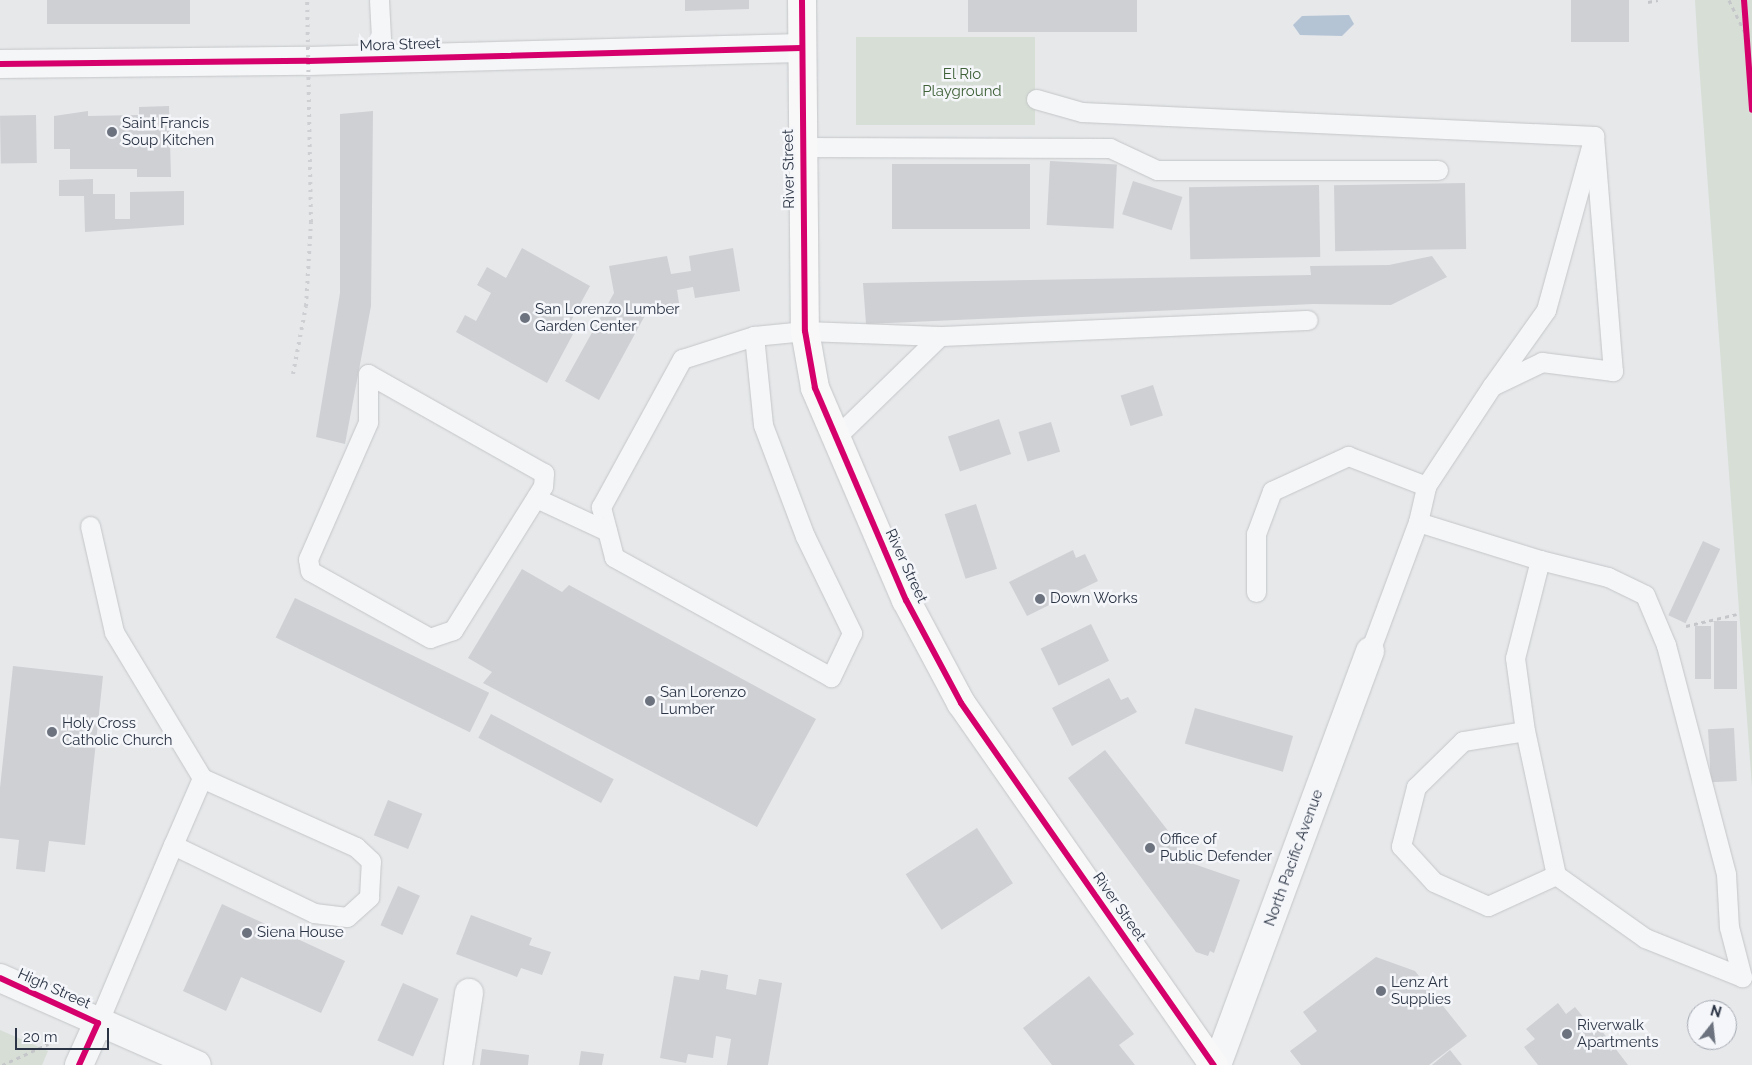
<!DOCTYPE html>
<style>
body{margin:0}
#map{position:relative;width:1752px;height:1065px;overflow:hidden;background:#e6e8ea;font-family:Raleway,sans-serif}
div>[style]{position:absolute}
.green>*{inset:0;background:#d6ded6;transform-origin:0 0}
.water>*{inset:0;background:#b4c4d5}
.building>*{inset:0;background:#ced0d3;transform-origin:0 0}
.path>*{height:3px;margin-top:-1.5px;transform-origin:0;background:repeating-linear-gradient(90deg,#c5c6ca 0 4px,transparent 0 8px)}
.roads{filter:drop-shadow(0 0 1px #c4c6c8) drop-shadow(0 0 1px #c4c6c8)}
.lane>*{height:19px;margin:-9.5px;padding:0 9.5px;transform-origin:9.5px;border-radius:9.5px;background:#f5f6f7}
.street>*{height:28px;margin:-14px;padding:0 14px;transform-origin:14px;border-radius:14px;background:#f5f6f7}
.secondary>*{height:28px;margin:-14px;padding:0 14px;transform-origin:14px;border-radius:14px;background:#f8f8f8}
.rail>*{height:4px;margin-top:-2px;transform-origin:0;background:repeating-linear-gradient(90deg,#cecfd2 0 2.5px,transparent 0 7.5px)}
.cycleway>*{height:6px;margin:-3px;padding:0 3px;transform-origin:3px;border-radius:3px;background:#d6006c}
.dots>*{width:14px;height:14px;translate:-50% -50%;box-sizing:border-box;border:2px solid #f4f6f9;border-radius:50%}
span{translate:-50% -50%;white-space:nowrap;text-align:center;line-height:1.15;-webkit-text-stroke:5px #f4f6f9;paint-order:stroke}
.street-label{font-size:15px;color:#2b3445}
.park-label{font-size:15px;color:#3f6138}
.poi-label{font-size:15px;color:#2b3445}
.left{translate:0 -50%;text-align:left}
.north{position:absolute;left:1687px;top:1000px;width:50px;height:50px;box-sizing:border-box;background:#f4f6f9;border:1px solid #a4a8b1;border-radius:50%;rotate:16deg;font-size:14px;font-weight:700;line-height:20px;text-align:center;color:#2b3445}
.north::after{content:'';display:block;margin:auto;width:18px;height:22px;background:#6c737f;clip-path:polygon(50% 0,100% 100%,50% 72%,0 100%)}
.scale{position:absolute;left:15px;top:1028px;width:94px;height:22px;box-sizing:border-box;border:2px solid #2b3445;border-top:0;padding-left:6px;font-size:15px;line-height:18px;white-space:nowrap;color:#2b3445;-webkit-text-stroke:4px #f4f6f9;paint-order:stroke}
</style>
<div id="map">
<div class="green">
<div style="clip-path:polygon(1695px 0,1752px 0,1752px 787px,1698px 50px)"></div>
<div style="left:856px;top:37px;width:179px;height:88px"></div>
<div style="clip-path:polygon(0 1030px,48px 1051px,42px 1065px,0 1065px)"></div>
</div>
<div class="water">
<div style="clip-path:polygon(1349px 15px,1354px 24px,1342px 36px,1300px 35px,1293px 25px,1302px 16px)"></div>
</div>
<div class="building">
<div style="left:47px;top:0;width:143px;height:24px"></div>
<div style="clip-path:polygon(685px 0,749px 0,749px 9px,685px 11px)"></div>
<div style="left:968px;top:0;width:169px;height:32px"></div>
<div style="left:1571px;top:0;width:58px;height:42px"></div>
<div style="clip-path:polygon(169px 106px,171px 177px,137px 177px,137px 169px,70px 169px,70px 149px,54px 149px,54px 116px,88px 111px,88px 116px,139px 115px,139px 107px)"></div>
<div style="clip-path:polygon(373px 111px,371px 306px,345px 444px,316px 437px,340px 293px,340px 114px)"></div>
<div style="left:36px;top:115px;width:48px;height:36px;rotate:89deg"></div>
<div style="left:1050px;top:161px;width:67px;height:64px;rotate:3deg"></div>
<div style="left:892px;top:164px;width:138px;height:65px"></div>
<div style="clip-path:polygon(93px 179px,93px 194px,115px 194px,115px 219px,130px 219px,130px 192px,184px 191px,184px 225px,85px 232px,84px 196px,59px 196px,59px 180px)"></div>
<div style="left:1133px;top:181px;width:52px;height:35px;rotate:18deg"></div>
<div style="left:1465px;top:183px;width:66px;height:131px;rotate:89deg"></div>
<div style="left:1319px;top:185px;width:72px;height:130px;rotate:89deg"></div>
<div style="clip-path:polygon(522px 248px,590px 286px,566px 330px,573px 334px,547px 383px,456px 332px,465px 315px,476px 321px,491px 293px,477px 285px,487px 267px,506px 278px)"></div>
<div style="clip-path:polygon(733px 248px,740px 291px,695px 298px,693px 287px,677px 290px,679px 303px,649px 308px,599px 400px,565px 381px,614px 293px,609px 266px,667px 256px,671px 274px,691px 271px,689px 256px)"></div>
<div style="clip-path:polygon(1432px 256px,1447px 277px,1391px 305px,1313px 304px,866px 324px,863px 283px,1311px 275px,1310px 266px,1389px 265px)"></div>
<div style="left:1153px;top:385px;width:32px;height:34px;rotate:72deg"></div>
<div style="left:999px;top:419px;width:37px;height:54px;rotate:71deg"></div>
<div style="left:1051px;top:422px;width:31px;height:34px;rotate:73deg"></div>
<div style="left:976px;top:504px;width:68px;height:33px;rotate:72deg"></div>
<div style="left:1703px;top:541px;width:19px;height:82px;rotate:25deg"></div>
<div style="clip-path:polygon(1073px 550px,1076px 558px,1085px 554px,1098px 581px,1027px 616px,1009px 582px)"></div>
<div style="clip-path:polygon(522px 569px,562px 592px,569px 585px,816px 719px,757px 827px,483px 683px,492px 672px,468px 658px)"></div>
<div style="left:295px;top:598px;width:216px;height:44px;rotate:26deg"></div>
<div style="left:1714px;top:621px;width:23px;height:68px"></div>
<div style="left:1091px;top:624px;width:41px;height:56px;rotate:64deg"></div>
<div style="left:1695px;top:626px;width:16px;height:53px"></div>
<div style="clip-path:polygon(13px 666px,103px 676px,85px 845px,49px 841px,45px 872px,16px 869px,19px 840px,0 838px,0 788px)"></div>
<div style="clip-path:polygon(1109px 678px,1121px 700px,1128px 697px,1137px 712px,1072px 746px,1052px 708px)"></div>
<div style="left:1195px;top:708px;width:102px;height:37px;rotate:16deg"></div>
<div style="left:491px;top:714px;width:139px;height:27px;rotate:28deg"></div>
<div style="left:1734px;top:728px;width:53px;height:26px;rotate:87deg"></div>
<div style="clip-path:polygon(1105px 750px,1194px 864px,1240px 880px,1214px 953px,1210px 951px,1208px 956px,1196px 952px,1068px 778px)"></div>
<div style="left:388px;top:800px;width:37px;height:38px;rotate:22deg"></div>
<div style="left:977px;top:828px;width:66px;height:85px;rotate:57deg"></div>
<div style="left:398px;top:886px;width:24px;height:43px;rotate:24deg"></div>
<div style="clip-path:polygon(222px 904px,345px 961px,321px 1013px,241px 977px,226px 1011px,183px 991px)"></div>
<div style="clip-path:polygon(471px 915px,532px 938px,529px 945px,551px 952px,542px 975px,521px 968px,517px 977px,456px 954px)"></div>
<div style="clip-path:polygon(1376px 957px,1415px 971px,1467px 1036px,1429px 1065px,1301px 1065px,1290px 1051px,1317px 1031px,1303px 1012px)"></div>
<div style="clip-path:polygon(701px 970px,728px 975px,726px 989px,756px 995px,759px 979px,782px 983px,768px 1065px,727px 1065px,731px 1039px,716px 1036px,713px 1058px,688px 1054px,686px 1063px,660px 1058px,674px 976px,699px 980px)"></div>
<div style="clip-path:polygon(1089px 976px,1134px 1034px,1119px 1045px,1135px 1065px,1052px 1065px,1023px 1028px)"></div>
<div style="left:403px;top:983px;width:39px;height:63px;rotate:24deg"></div>
<div style="clip-path:polygon(1558px 1003px,1566px 1014px,1575px 1007px,1589px 1024px,1594px 1021px,1612px 1044px,1608px 1048px,1611px 1051px,1615px 1048px,1628px 1065px,1538px 1065px,1524px 1047px,1535px 1039px,1526px 1029px)"></div>
<div style="clip-path:polygon(482px 1049px,529px 1055px,528px 1065px,480px 1065px)"></div>
<div style="clip-path:polygon(1450px 1050px,1462px 1065px,1432px 1065px)"></div>
<div style="clip-path:polygon(581px 1051px,604px 1054px,602px 1065px,579px 1065px)"></div>
</div>
<div class="path">
<div style="left:1729px;top:0;width:39px;rotate:64deg"></div>
<div style="left:1648px;top:2px;width:10px;rotate:-11deg"></div>
<div style="left:1686px;top:626px;width:52px;rotate:-13.2deg"></div>
<div style="left:2px;top:1065px;width:51px;rotate:-24.5deg"></div>
</div>
<div class="roads">
<div class="lane">
<div style="left:379px;top:0;width:58px;rotate:87deg"></div>
<div style="left:1036px;top:99px;width:48px;rotate:15.8deg"></div>
<div style="left:1082px;top:112px;width:513px;rotate:2.68deg"></div>
<div style="left:800px;top:147px;width:310px;rotate:0.2deg"></div>
<div style="left:1110px;top:148px;width:52px;rotate:25.1deg"></div>
<div style="left:1157px;top:170px;width:281px"></div>
<div style="left:754px;top:336px;width:89px;rotate:84.2deg"></div>
<div style="left:763px;top:425px;width:119px;rotate:69.3deg"></div>
<div style="left:805px;top:536px;width:108px;rotate:64.1deg"></div>
<div style="left:852px;top:633px;width:49px;rotate:115.5deg"></div>
<div style="left:831px;top:677px;width:248px;rotate:-151.1deg"></div>
<div style="left:614px;top:557px;width:52px;rotate:-104.6deg"></div>
<div style="left:601px;top:507px;width:169px;rotate:-61.3deg"></div>
<div style="left:682px;top:359px;width:76px;rotate:-17.7deg"></div>
<div style="left:754px;top:336px;width:51px;rotate:-5.6deg"></div>
<div style="left:805px;top:331px;width:135px;rotate:2.1deg"></div>
<div style="left:940px;top:336px;width:368px;rotate:-2.5deg"></div>
<div style="left:368px;top:374px;width:202px;rotate:29.4deg"></div>
<div style="left:544px;top:473px;width:13px;rotate:94deg"></div>
<div style="left:543px;top:486px;width:170px;rotate:122deg"></div>
<div style="left:453px;top:630px;width:24px;rotate:161deg"></div>
<div style="left:430px;top:638px;width:137px;rotate:-150.8deg"></div>
<div style="left:310px;top:571px;width:12px;rotate:-99deg"></div>
<div style="left:308px;top:559px;width:150px;rotate:-66.3deg"></div>
<div style="left:368px;top:422px;width:48px;rotate:-90deg"></div>
<div style="left:835px;top:438px;width:146px;rotate:-44.2deg"></div>
<div style="left:536px;top:498px;width:78px;rotate:24.9deg"></div>
<div style="left:1418px;top:522px;width:128px;rotate:17.3deg"></div>
<div style="left:1540px;top:560px;width:101px;rotate:104.3deg"></div>
<div style="left:1515px;top:658px;width:74px;rotate:82.2deg"></div>
<div style="left:1525px;top:731px;width:63px;rotate:170.8deg"></div>
<div style="left:1463px;top:741px;width:66px;rotate:135.6deg"></div>
<div style="left:1416px;top:787px;width:61px;rotate:104.3deg"></div>
<div style="left:1401px;top:846px;width:49px;rotate:47.5deg"></div>
<div style="left:1434px;top:882px;width:59px;rotate:24deg"></div>
<div style="left:1488px;top:906px;width:75px;rotate:-24.5deg"></div>
<div style="left:1556px;top:875px;width:147px;rotate:-102.1deg"></div>
<div style="left:90px;top:526px;width:109px;rotate:77.2deg"></div>
<div style="left:114px;top:632px;width:170px;rotate:58.9deg"></div>
<div style="left:1540px;top:560px;width:70px;rotate:14deg"></div>
<div style="left:1608px;top:577px;width:41px;rotate:25.9deg"></div>
<div style="left:1645px;top:595px;width:54px;rotate:67.2deg"></div>
<div style="left:1666px;top:645px;width:237px;rotate:75.3deg"></div>
<div style="left:1726px;top:874px;width:53px;rotate:86.8deg"></div>
<div style="left:1729px;top:927px;width:52px;rotate:75.4deg"></div>
<div style="left:1742px;top:977px;width:105px;rotate:-158.1deg"></div>
<div style="left:1645px;top:938px;width:109px;rotate:-144.7deg"></div>
<div style="left:1256px;top:592px;width:58px;rotate:-90deg"></div>
<div style="left:1256px;top:534px;width:46px;rotate:-69.6deg"></div>
<div style="left:1272px;top:491px;width:84px;rotate:-24.7deg"></div>
<div style="left:1348px;top:456px;width:84px;rotate:21deg"></div>
<div style="left:1370px;top:651px;width:138px;rotate:-69.6deg"></div>
<div style="left:1418px;top:522px;width:37px;rotate:-77deg"></div>
<div style="left:1426px;top:486px;width:120px;rotate:-56.6deg"></div>
<div style="left:1492px;top:386px;width:93px;rotate:-54.6deg"></div>
<div style="left:1546px;top:310px;width:180px;rotate:-74.6deg"></div>
<div style="left:1594px;top:136px;width:236px;rotate:85.4deg"></div>
<div style="left:1613px;top:371px;width:72px;rotate:-172.8deg"></div>
<div style="left:1542px;top:362px;width:55px;rotate:154.4deg"></div>
<div style="left:98px;top:1023px;width:193px;rotate:-67.2deg"></div>
<div style="left:173px;top:845px;width:157px;rotate:25.7deg"></div>
<div style="left:314px;top:913px;width:33px;rotate:7deg"></div>
<div style="left:347px;top:917px;width:30px;rotate:-42deg"></div>
<div style="left:369px;top:897px;width:36px;rotate:-87deg"></div>
<div style="left:371px;top:861px;width:21px;rotate:-137deg"></div>
<div style="left:356px;top:847px;width:169px;rotate:-155.9deg"></div>
<div style="left:202px;top:778px;width:73px;rotate:113.4deg"></div>
</div>
<div class="street">
<div style="left:0;top:64px;width:308px;rotate:-0.6deg"></div>
<div style="left:308px;top:61px;width:493px;rotate:-1.5deg"></div>
<div style="left:0;top:978px;width:215px;rotate:23.8deg"></div>
<div style="left:79px;top:1065px;width:46px;rotate:-65.7deg"></div>
<div style="left:458px;top:1065px;width:73px;rotate:-81.3deg"></div>
<div style="left:1217px;top:1065px;width:441px;rotate:-69.7deg"></div>
</div>
<div class="secondary">
<div style="left:802px;top:0;width:331px;rotate:89.5deg"></div>
<div style="left:805px;top:331px;width:58px;rotate:80deg"></div>
<div style="left:815px;top:388px;width:231px;rotate:66.8deg"></div>
<div style="left:906px;top:600px;width:117px;rotate:61.9deg"></div>
<div style="left:961px;top:703px;width:442px;rotate:55.1deg"></div>
</div>
</div>
<div class="rail">
<div style="left:293px;top:374px;width:69px;rotate:-79.2deg"></div>
<div style="left:306px;top:306px;width:84px;rotate:-86.6deg"></div>
<div style="left:311px;top:222px;width:222px;rotate:-91deg"></div>
</div>
<div class="cycleway">
<div style="left:802px;top:0;width:331px;rotate:89.5deg"></div>
<div style="left:805px;top:331px;width:58px;rotate:80deg"></div>
<div style="left:815px;top:388px;width:231px;rotate:66.8deg"></div>
<div style="left:906px;top:600px;width:117px;rotate:61.9deg"></div>
<div style="left:961px;top:703px;width:442px;rotate:55.1deg"></div>
<div style="left:1744px;top:0;width:110px;rotate:85.8deg"></div>
<div style="left:0;top:64px;width:308px;rotate:-0.6deg"></div>
<div style="left:308px;top:61px;width:493px;rotate:-1.5deg"></div>
<div style="left:0;top:978px;width:108px;rotate:24.7deg"></div>
<div style="left:98px;top:1023px;width:46px;rotate:114.3deg"></div>
</div>
<div class="dots">
<div style="left:112px;top:132px;background:#6c737f"></div>
<div style="left:525px;top:318px;background:#6c737f"></div>
<div style="left:1040px;top:599px;background:#6c737f"></div>
<div style="left:650px;top:701px;background:#6c737f"></div>
<div style="left:52px;top:732px;background:#6c737f"></div>
<div style="left:1150px;top:848px;background:#6c737f"></div>
<div style="left:247px;top:933px;background:#6c737f"></div>
<div style="left:1381px;top:991px;background:#6c737f"></div>
<div style="left:1567px;top:1034px;background:#6c737f"></div>
</div>
<div class="street-label">
<span style="left:400px;top:45px;rotate:-2deg">Mora Street</span>
<span style="left:789px;top:169px;rotate:-91deg">River Street</span>
<span style="left:906px;top:566px;rotate:65deg">River Street</span>
<span style="left:1294px;top:858px;rotate:-70deg">North Pacific Avenue</span>
<span style="left:1119px;top:907px;rotate:55deg">River Street</span>
<span style="left:54px;top:989px;rotate:24deg">High Street</span>
</div>
<div class="park-label">
<span style="left:962px;top:83px">El Rio<br>Playground</span>
</div>
<div class="poi-label">
<span class="left" style="left:122px;top:132px">Saint Francis<br>Soup Kitchen</span>
<span class="left" style="left:535px;top:318px">San Lorenzo Lumber<br>Garden Center</span>
<span class="left" style="left:1050px;top:599px">Down Works</span>
<span class="left" style="left:660px;top:701px">San Lorenzo<br>Lumber</span>
<span class="left" style="left:62px;top:732px">Holy Cross<br>Catholic Church</span>
<span class="left" style="left:1160px;top:848px">Office of<br>Public Defender</span>
<span class="left" style="left:257px;top:933px">Siena House</span>
<span class="left" style="left:1391px;top:991px">Lenz Art<br>Supplies</span>
<span class="left" style="left:1577px;top:1034px">Riverwalk<br>Apartments</span>
</div>
<div class="north">N</div>
<div class="scale">20 m</div>
</div>
